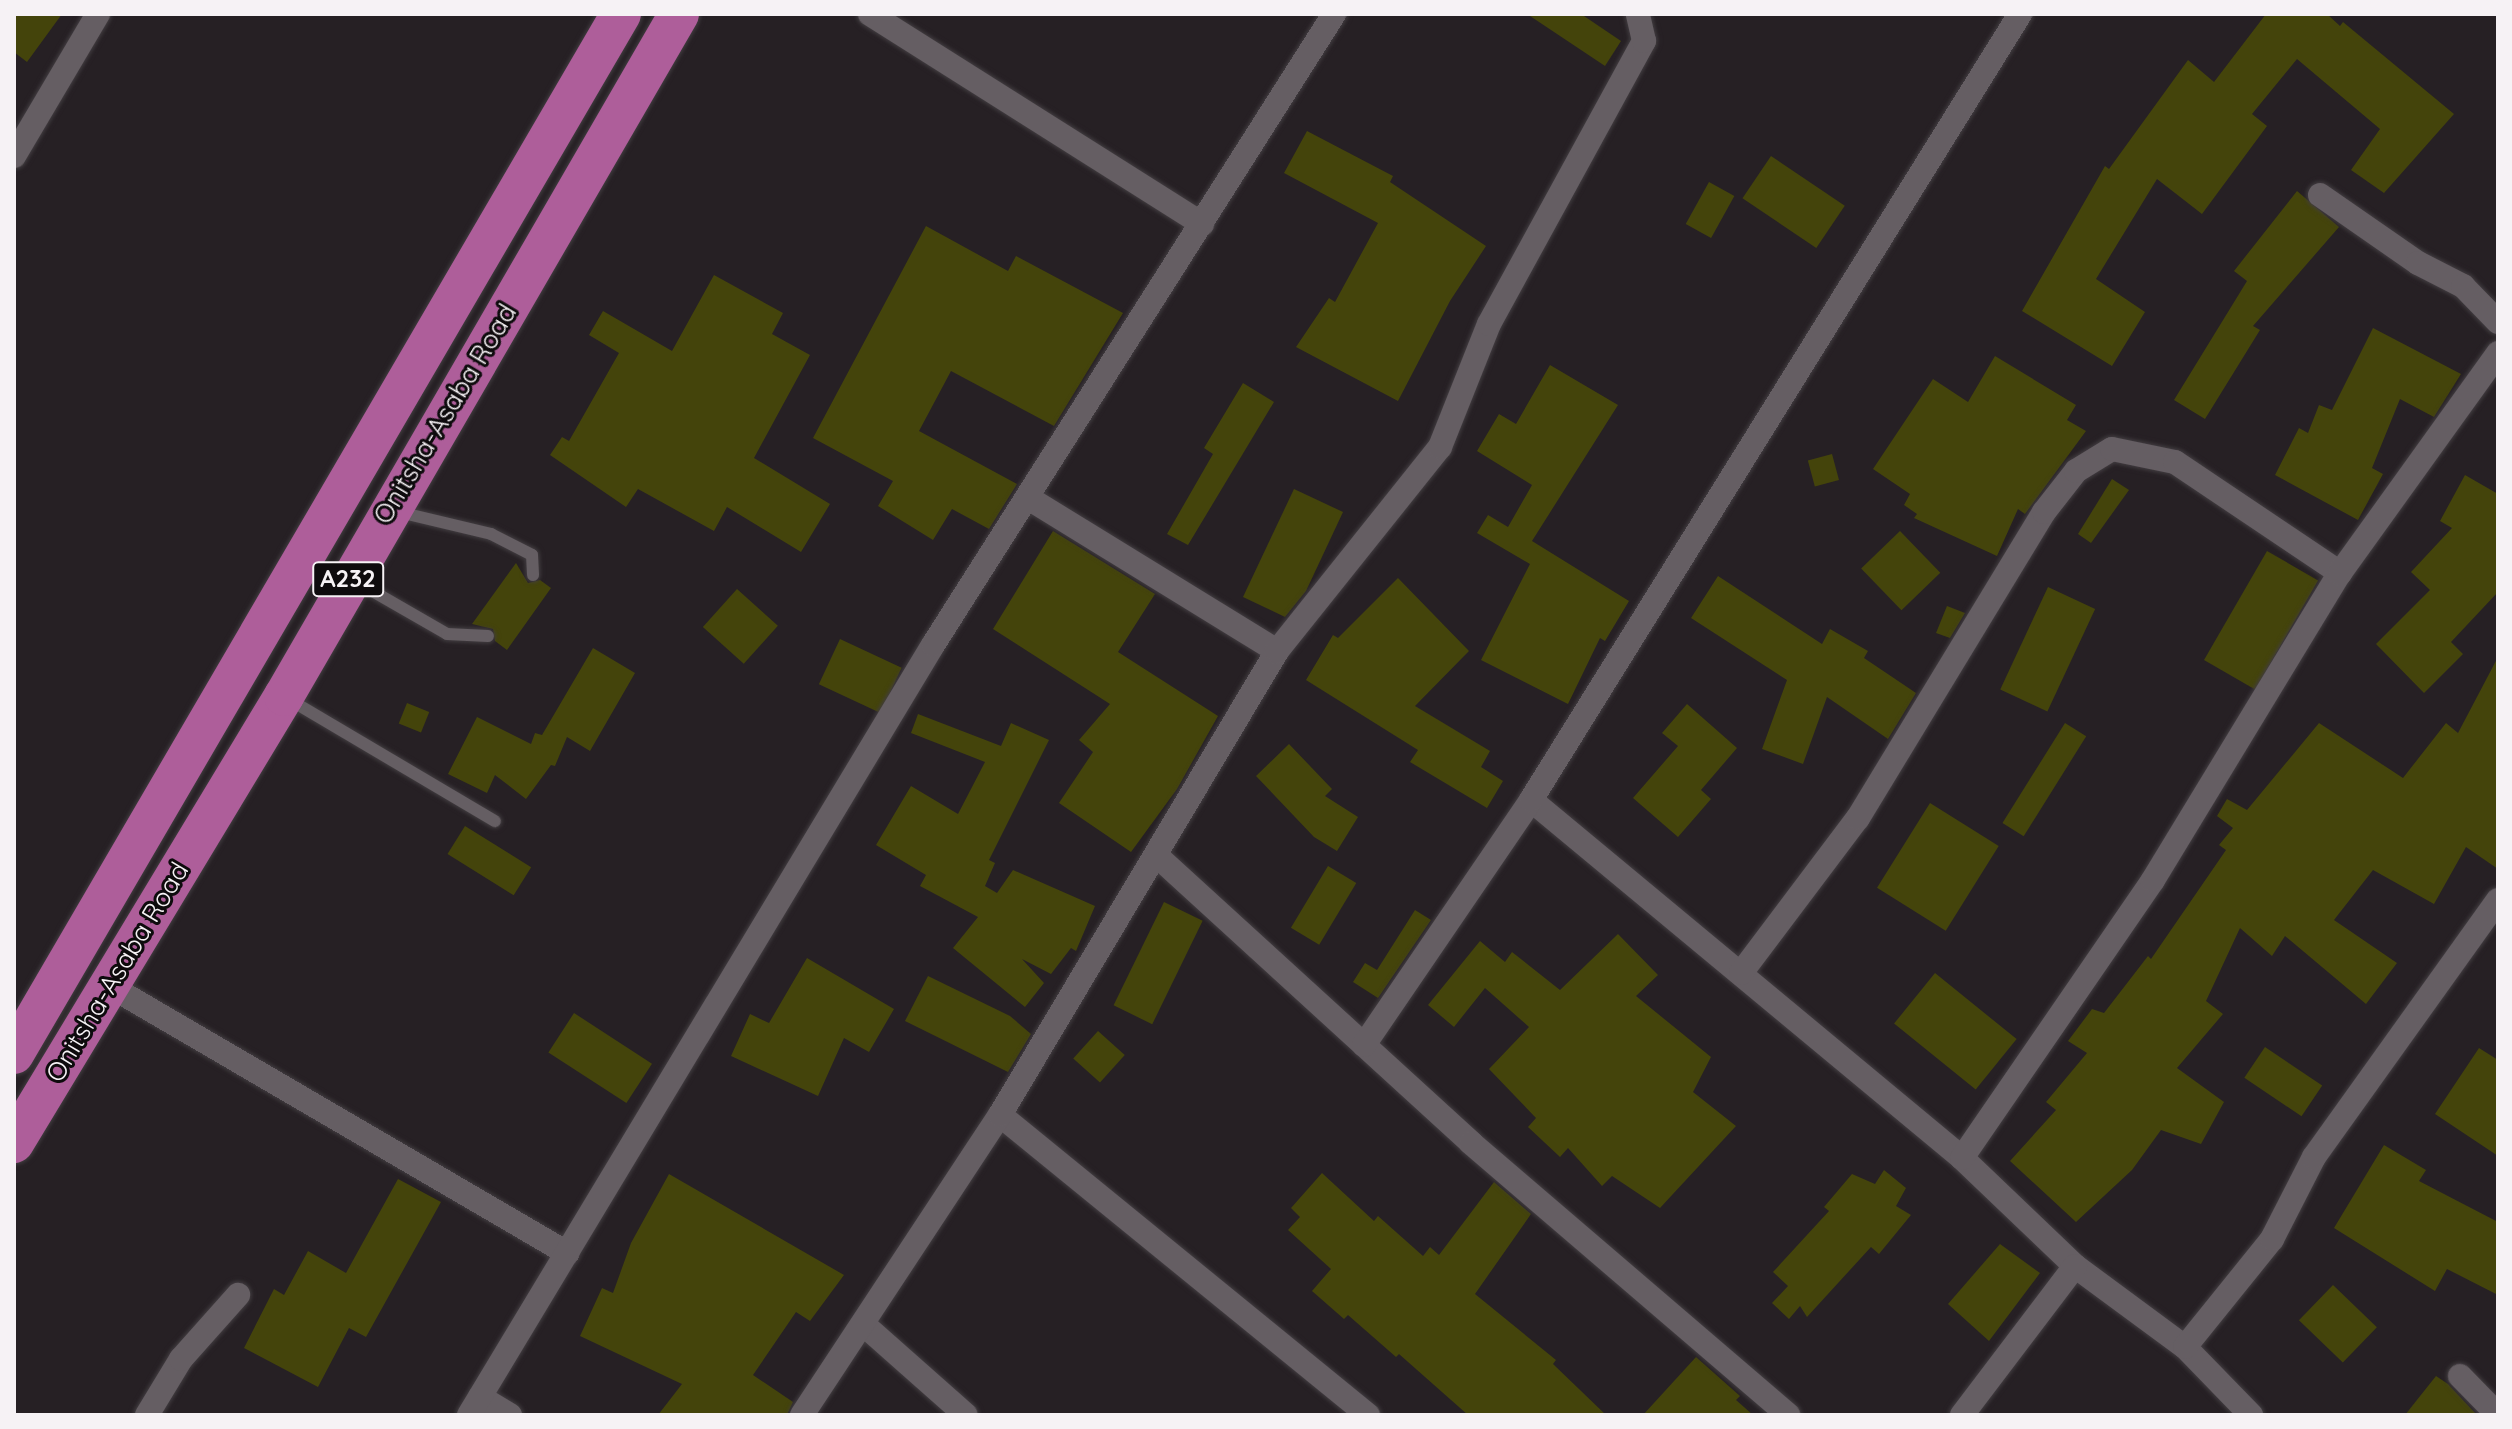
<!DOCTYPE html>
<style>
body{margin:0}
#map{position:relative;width:2512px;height:1429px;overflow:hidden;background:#262024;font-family:Quicksand,sans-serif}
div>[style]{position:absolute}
.building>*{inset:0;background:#44440b;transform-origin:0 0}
.roads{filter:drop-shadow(0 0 2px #423d41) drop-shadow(0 0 2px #423d41)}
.service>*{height:12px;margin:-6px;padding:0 6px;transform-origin:6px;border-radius:6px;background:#655e63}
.minor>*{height:24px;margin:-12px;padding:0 12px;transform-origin:12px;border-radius:12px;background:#655e63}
.trunk>*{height:40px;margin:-20px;padding:0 20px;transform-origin:20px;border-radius:20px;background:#ae5e9a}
span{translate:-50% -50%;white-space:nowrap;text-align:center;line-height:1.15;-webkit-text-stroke:6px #0e0b0d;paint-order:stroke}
.shield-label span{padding:2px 6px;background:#0e0b0d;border:2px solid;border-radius:6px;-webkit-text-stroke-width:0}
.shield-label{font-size:24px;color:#f6f2f5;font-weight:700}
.street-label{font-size:26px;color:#f6f2f5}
.frame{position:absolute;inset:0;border:16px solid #f6f2f5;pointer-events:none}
</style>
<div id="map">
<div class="building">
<div style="clip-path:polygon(14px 14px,62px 14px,27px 62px,14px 52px)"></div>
<div style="clip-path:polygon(1527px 14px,1581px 14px,1621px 41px,1605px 66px)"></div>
<div style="clip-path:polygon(2266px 14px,2327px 14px,2340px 26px,2343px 22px,2454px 114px,2384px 193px,2351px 170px,2380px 129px,2297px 59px,2252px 114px,2267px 126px,2202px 214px,2157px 179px,2096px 279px,2145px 312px,2112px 366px,2022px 311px,2105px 166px,2109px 169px,2188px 60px,2214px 82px)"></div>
<div style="clip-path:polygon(1307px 131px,1393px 176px,1390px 182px,1486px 246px,1450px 301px,1398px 401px,1296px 347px,1329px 298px,1335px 302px,1378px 223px,1284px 173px)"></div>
<div style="left:1771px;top:156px;width:89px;height:51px;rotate:34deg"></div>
<div style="left:1709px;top:182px;width:29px;height:48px;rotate:29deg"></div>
<div style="clip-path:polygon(2297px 191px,2339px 227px,2253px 326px,2260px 330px,2205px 419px,2174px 400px,2247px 281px,2234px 271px)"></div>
<div style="clip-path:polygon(926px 226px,1008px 271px,1016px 256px,1123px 313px,1054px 426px,951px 371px,919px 431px,1017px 484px,989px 529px,952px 509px,933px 540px,878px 506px,893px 481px,813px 438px)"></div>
<div style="clip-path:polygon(714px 275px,783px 313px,772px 334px,810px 355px,754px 458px,830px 504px,801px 552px,727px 507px,714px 531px,638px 489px,626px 507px,550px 455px,562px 437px,569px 441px,619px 353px,589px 335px,603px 311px,672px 351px)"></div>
<div style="clip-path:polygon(2373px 328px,2461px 374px,2434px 417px,2400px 399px,2372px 468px,2383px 474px,2358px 520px,2275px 475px,2299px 428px,2308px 433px,2319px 405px,2332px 410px)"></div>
<div style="clip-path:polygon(1995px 356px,2076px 405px,2067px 420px,2086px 431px,2025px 514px,2018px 509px,1997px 556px,1914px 518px,1917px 514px,1904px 505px,1910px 494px,1873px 469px,1933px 379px,1968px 402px)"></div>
<div style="clip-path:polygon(1550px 365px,1618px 405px,1532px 541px,1629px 601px,1605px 641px,1600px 638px,1568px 704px,1481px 660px,1530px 564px,1477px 533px,1488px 515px,1508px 527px,1532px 485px,1477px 451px,1499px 414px,1516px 424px)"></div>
<div style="clip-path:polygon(1243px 383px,1274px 402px,1188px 545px,1167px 534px,1213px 454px,1204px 448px)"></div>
<div style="left:1832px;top:454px;width:27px;height:25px;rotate:75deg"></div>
<div style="clip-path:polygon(2465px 475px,2498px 494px,2498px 592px,2451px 642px,2463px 654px,2424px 693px,2376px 644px,2430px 590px,2411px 572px,2452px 528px,2440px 521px)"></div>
<div style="clip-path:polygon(2112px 479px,2129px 490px,2091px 543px,2078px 534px)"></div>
<div style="clip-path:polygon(1294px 489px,1343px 512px,1306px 591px,1285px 617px,1243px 597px)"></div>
<div style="clip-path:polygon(1053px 531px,1155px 594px,1118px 652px,1218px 716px,1177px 789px,1131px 852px,1059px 803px,1093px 752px,1079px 740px,1110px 704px,993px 629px)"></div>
<div style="left:1900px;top:531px;width:58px;height:54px;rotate:46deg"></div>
<div style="left:2267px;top:551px;width:59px;height:126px;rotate:30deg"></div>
<div style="clip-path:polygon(516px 563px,528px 583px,540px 580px,551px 588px,507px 650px,495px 641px,493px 629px,472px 624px)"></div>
<div style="clip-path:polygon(1718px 576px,1822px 644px,1830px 629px,1868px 651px,1864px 658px,1916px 693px,1888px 739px,1827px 697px,1803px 764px,1762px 749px,1787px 680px,1691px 618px)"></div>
<div style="clip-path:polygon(1398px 578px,1469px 651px,1415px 706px,1490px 751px,1481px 767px,1503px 781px,1487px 808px,1410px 762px,1418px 750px,1306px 680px,1333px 635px,1338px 638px)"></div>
<div style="left:2048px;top:587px;width:52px;height:113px;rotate:25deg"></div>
<div style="left:737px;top:589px;width:55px;height:51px;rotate:42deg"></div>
<div style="clip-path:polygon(1947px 606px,1965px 613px,1950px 638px,1936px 633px)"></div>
<div style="left:840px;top:639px;width:68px;height:50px;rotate:25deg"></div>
<div style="clip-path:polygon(593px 648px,635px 673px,590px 751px,567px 737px,555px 766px,551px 765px,526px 799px,495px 775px,487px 793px,448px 774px,477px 717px,531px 744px,535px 733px,542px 735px)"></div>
<div style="clip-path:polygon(2498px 657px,2498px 869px,2466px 847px,2434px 904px,2373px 870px,2334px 920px,2397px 963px,2366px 1004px,2285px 936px,2272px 956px,2240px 928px,2206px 1001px,2223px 1014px,2177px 1068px,2224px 1102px,2201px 1144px,2161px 1130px,2132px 1170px,2076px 1222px,2010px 1161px,2056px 1110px,2046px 1102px,2087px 1053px,2068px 1041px,2092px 1009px,2104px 1013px,2148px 956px,2151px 959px,2226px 850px,2219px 845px,2233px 828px,2217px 816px,2227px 799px,2247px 810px,2319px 723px,2403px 778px,2446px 723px,2458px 733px)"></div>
<div style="left:407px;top:703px;width:24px;height:22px;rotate:22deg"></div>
<div style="clip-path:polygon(1687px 704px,1737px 748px,1701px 790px,1711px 799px,1678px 837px,1633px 798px,1678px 746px,1662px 733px)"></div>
<div style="clip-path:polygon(918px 714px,1001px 746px,1011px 723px,1049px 740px,989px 860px,995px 863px,985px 886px,997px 893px,1013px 870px,1095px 906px,1076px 951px,1071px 948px,1051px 974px,1022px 959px,1044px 983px,1025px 1007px,953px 948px,978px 917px,920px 886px,926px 875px,876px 845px,911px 786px,958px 814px,985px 762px,911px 733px)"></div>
<div style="left:2065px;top:723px;width:25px;height:118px;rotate:32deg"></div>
<div style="clip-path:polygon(1289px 744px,1332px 789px,1325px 796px,1358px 817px,1337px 851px,1314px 837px,1256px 776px)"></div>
<div style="left:1930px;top:803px;width:81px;height:100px;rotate:32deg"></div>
<div style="left:465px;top:826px;width:78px;height:33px;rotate:32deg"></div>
<div style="left:1328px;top:866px;width:33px;height:72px;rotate:31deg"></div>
<div style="left:1164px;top:902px;width:43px;height:115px;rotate:26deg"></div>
<div style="clip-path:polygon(1415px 910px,1431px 920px,1378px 998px,1353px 982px,1365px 963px,1377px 970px)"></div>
<div style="clip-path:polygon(1618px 934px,1658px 975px,1636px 996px,1711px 1057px,1693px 1092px,1736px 1126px,1660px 1208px,1612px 1176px,1602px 1186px,1568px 1148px,1560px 1157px,1528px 1127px,1536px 1118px,1489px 1069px,1529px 1027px,1485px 988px,1454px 1027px,1428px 1005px,1480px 941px,1505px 962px,1512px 952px,1560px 990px)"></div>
<div style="clip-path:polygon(807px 958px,894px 1009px,869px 1052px,844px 1038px,818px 1096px,731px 1056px,750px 1014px,769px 1023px)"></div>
<div style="left:1935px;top:973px;width:105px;height:65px;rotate:39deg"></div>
<div style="clip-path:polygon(928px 976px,1010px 1016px,1031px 1034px,1008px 1072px,905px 1021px)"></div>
<div style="left:574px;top:1013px;width:93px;height:47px;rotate:33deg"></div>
<div style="left:1098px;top:1031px;width:36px;height:37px;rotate:42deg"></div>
<div style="left:2265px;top:1047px;width:69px;height:37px;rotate:34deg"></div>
<div style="clip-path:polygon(2479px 1048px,2498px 1060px,2498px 1156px,2435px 1114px)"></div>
<div style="clip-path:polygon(2384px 1145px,2426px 1170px,2419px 1181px,2498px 1222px,2498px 1295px,2447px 1269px,2435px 1291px,2334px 1228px)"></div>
<div style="clip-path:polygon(1884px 1170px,1906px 1188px,1896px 1206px,1911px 1215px,1879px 1254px,1871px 1247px,1807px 1317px,1800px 1306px,1789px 1319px,1772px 1303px,1788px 1286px,1773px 1272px,1829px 1211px,1824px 1207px,1852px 1174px,1875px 1184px)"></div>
<div style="clip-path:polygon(1322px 1173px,1374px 1221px,1378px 1216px,1423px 1256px,1430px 1247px,1439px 1255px,1494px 1182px,1531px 1214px,1475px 1294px,1556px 1360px,1553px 1364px,1606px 1415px,1468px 1415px,1399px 1354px,1396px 1357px,1348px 1315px,1344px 1319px,1312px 1291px,1331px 1269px,1288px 1230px,1300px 1217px,1291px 1208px)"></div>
<div style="clip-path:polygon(669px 1174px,844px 1275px,810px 1321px,796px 1312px,753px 1375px,793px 1402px,787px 1415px,658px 1415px,682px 1384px,580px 1336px,602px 1288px,613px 1293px,631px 1243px)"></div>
<div style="clip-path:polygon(398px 1179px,441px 1202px,366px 1337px,349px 1328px,318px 1387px,244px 1348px,274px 1289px,284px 1295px,308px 1251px,346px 1273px)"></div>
<div style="clip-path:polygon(2000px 1244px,2040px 1273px,1989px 1341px,1948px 1304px)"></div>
<div style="left:2333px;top:1285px;width:61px;height:49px;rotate:44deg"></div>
<div style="clip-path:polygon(1696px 1357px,1740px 1396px,1736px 1400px,1753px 1415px,1643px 1415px)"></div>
<div style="clip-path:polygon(2436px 1376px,2448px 1384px,2477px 1415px,2405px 1415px)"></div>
</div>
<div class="roads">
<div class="service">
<div style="left:399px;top:512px;width:95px;rotate:13.4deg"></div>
<div style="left:491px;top:534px;width:46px;rotate:27.1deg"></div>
<div style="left:532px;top:555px;width:20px;rotate:87deg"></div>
<div style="left:355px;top:581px;width:106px;rotate:29.9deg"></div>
<div style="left:447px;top:634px;width:41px;rotate:2.8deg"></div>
<div style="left:290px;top:700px;width:238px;rotate:30.6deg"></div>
</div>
<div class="minor">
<div style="left:870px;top:14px;width:393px;rotate:32.3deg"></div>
<div style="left:14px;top:156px;width:165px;rotate:-59.4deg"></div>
<div style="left:2320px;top:195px;width:119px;rotate:34.8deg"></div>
<div style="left:2418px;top:263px;width:51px;rotate:27.1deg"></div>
<div style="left:2463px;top:286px;width:50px;rotate:45.8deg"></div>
<div style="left:1030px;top:499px;width:290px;rotate:31.6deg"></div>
<div style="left:1531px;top:800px;width:560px;rotate:39.71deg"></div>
<div style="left:1962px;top:1158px;width:156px;rotate:43.7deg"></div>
<div style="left:2075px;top:1266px;width:137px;rotate:36.4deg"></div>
<div style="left:2185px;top:1347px;width:95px;rotate:45.9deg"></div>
<div style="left:1156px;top:855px;width:427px;rotate:42.4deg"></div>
<div style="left:1471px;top:1143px;width:418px;rotate:40.6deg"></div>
<div style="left:1741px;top:973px;width:194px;rotate:-53deg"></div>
<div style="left:1858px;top:818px;width:358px;rotate:-58.7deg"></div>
<div style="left:2044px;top:512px;width:52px;rotate:-52deg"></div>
<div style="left:2076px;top:471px;width:42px;rotate:-31.4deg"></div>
<div style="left:2112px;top:449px;width:64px;rotate:11.7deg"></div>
<div style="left:2175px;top:462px;width:199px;rotate:33.9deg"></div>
<div style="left:108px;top:985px;width:532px;rotate:30.28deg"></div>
<div style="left:1364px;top:1045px;width:297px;rotate:-55.7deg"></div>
<div style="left:1531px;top:800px;width:926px;rotate:-58.11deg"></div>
<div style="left:1000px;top:1115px;width:475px;rotate:39.2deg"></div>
<div style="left:1962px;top:1158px;width:337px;rotate:-55.5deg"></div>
<div style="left:2153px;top:880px;width:359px;rotate:-58.7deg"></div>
<div style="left:2340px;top:573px;width:271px;rotate:-54.3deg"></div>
<div style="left:863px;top:1324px;width:137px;rotate:41.5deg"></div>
<div style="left:2185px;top:1347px;width:139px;rotate:-51.1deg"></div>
<div style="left:2272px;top:1239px;width:92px;rotate:-62.9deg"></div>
<div style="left:2314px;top:1157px;width:316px;rotate:-54.4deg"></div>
<div style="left:2460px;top:1376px;width:54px;rotate:45.7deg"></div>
<div style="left:480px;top:1397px;width:35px;rotate:31deg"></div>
<div style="left:147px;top:1415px;width:66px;rotate:-58.7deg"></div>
<div style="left:181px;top:1359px;width:86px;rotate:-48.3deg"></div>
<div style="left:469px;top:1415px;width:899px;rotate:-58.93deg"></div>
<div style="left:933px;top:645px;width:748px;rotate:-57.56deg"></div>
<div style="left:802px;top:1415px;width:359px;rotate:-56.6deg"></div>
<div style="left:1000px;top:1115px;width:540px;rotate:-59.16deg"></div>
<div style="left:1277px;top:651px;width:261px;rotate:-51.4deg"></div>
<div style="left:1440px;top:447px;width:132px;rotate:-68.3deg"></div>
<div style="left:1489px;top:324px;width:323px;rotate:-61.3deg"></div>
<div style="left:1644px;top:41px;width:28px;rotate:-103deg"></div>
<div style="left:1962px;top:1415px;width:187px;rotate:-52.8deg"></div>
</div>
<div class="trunk">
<div style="left:14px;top:1054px;width:1204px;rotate:-59.73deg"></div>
<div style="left:14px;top:1143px;width:522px;rotate:-58.87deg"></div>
<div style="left:284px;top:696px;width:788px;rotate:-59.92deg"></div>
</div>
</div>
<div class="shield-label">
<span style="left:348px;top:579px">A232</span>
</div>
<div class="street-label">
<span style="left:445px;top:414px;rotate:-59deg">Onitsha-Asaba Road</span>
<span style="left:117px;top:972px;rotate:-59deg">Onitsha-Asaba Road</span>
</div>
<div class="frame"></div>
</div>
